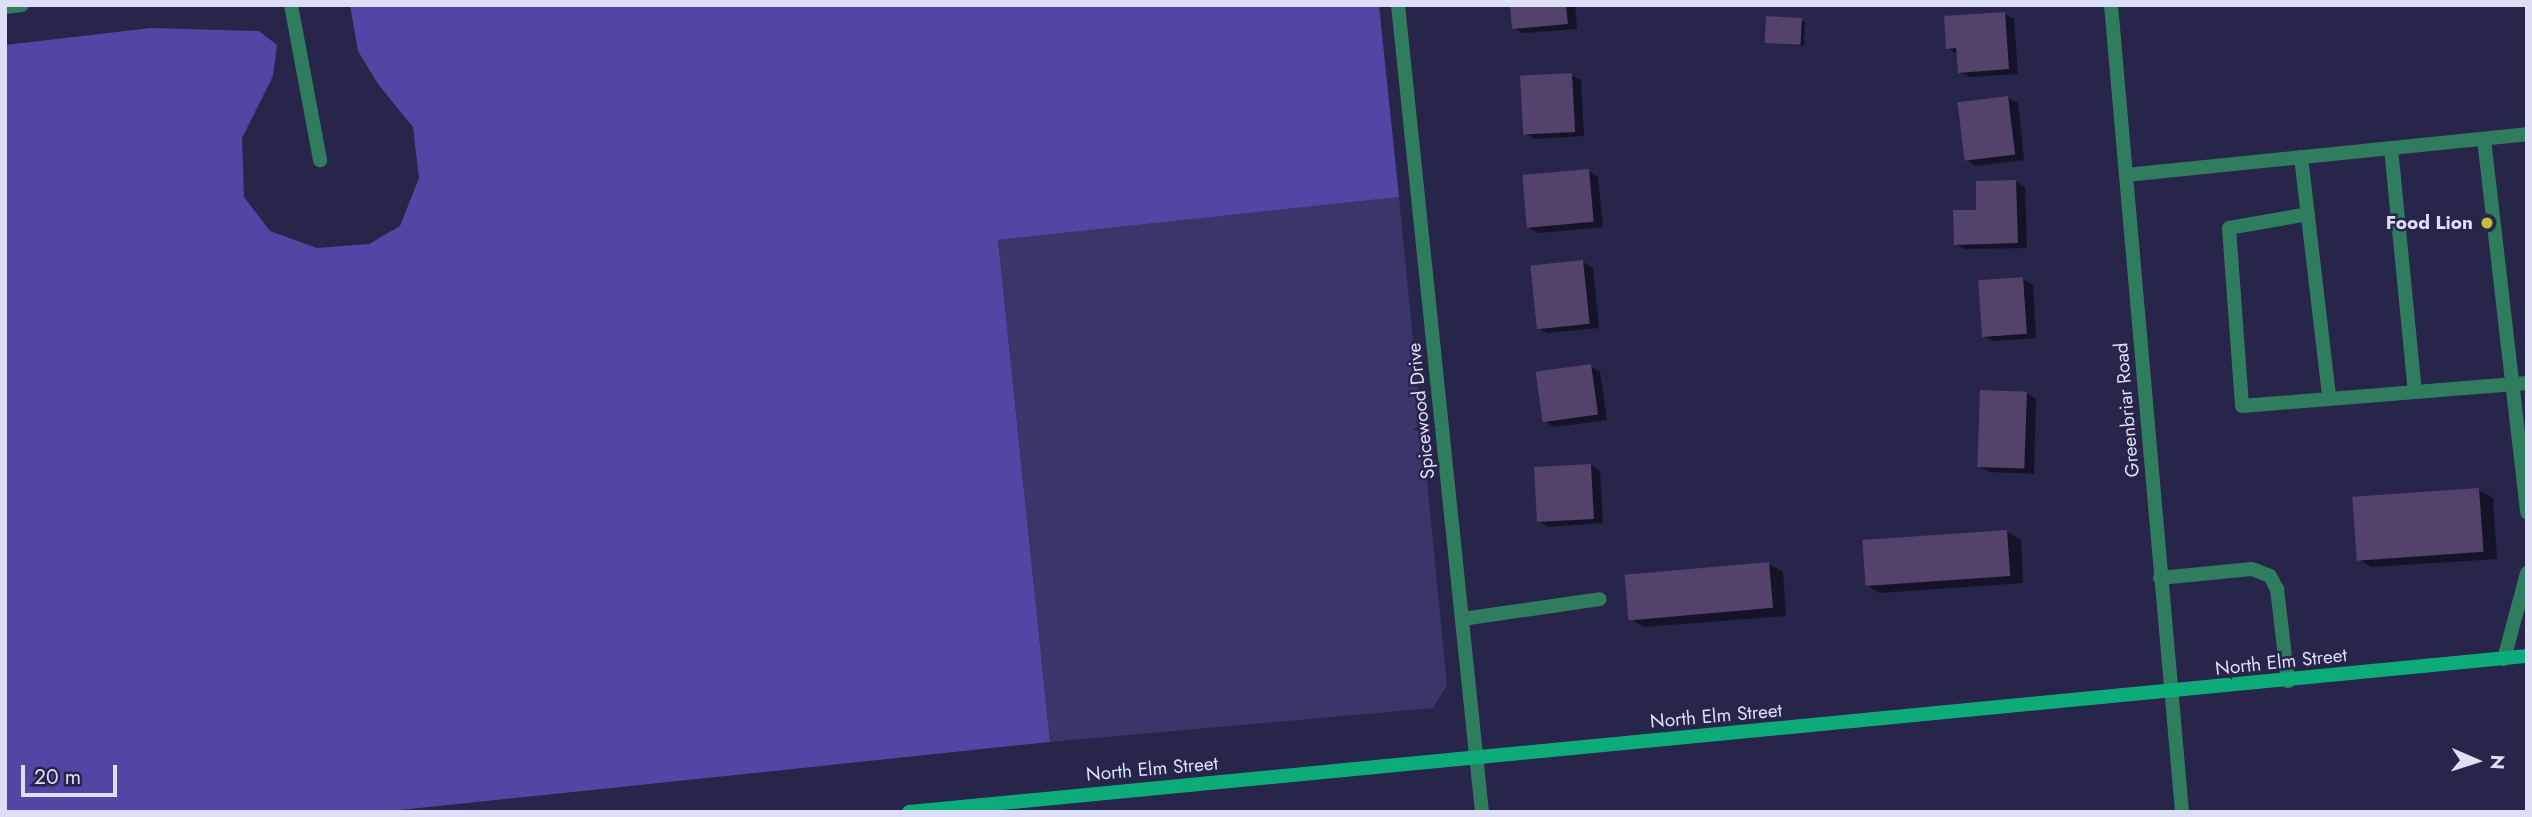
<!DOCTYPE html>
<style>
body{margin:0}
#map{position:relative;width:2532px;height:817px;overflow:hidden;background:#27254a;font-family:Jost,sans-serif}
div>[style]{position:absolute}
.green>*{inset:0;background:#39366a}
.forest>*{inset:0;background:#5046a3}
.shadow>*{inset:0;background:#0007}
.building>*{inset:0;background:#534269;transform-origin:0 0}
.lane>*{height:14px;margin:-7px;padding:0 7px;transform-origin:7px;border-radius:7px;background:#2f7d5e}
.street>*{height:14px;margin:-7px;padding:0 7px;transform-origin:7px;border-radius:7px;background:#2f7d5e}
.secondary>*{height:14px;margin:-7px;padding:0 7px;transform-origin:7px;border-radius:7px;background:#0dab7a}
.dots>*{width:19px;height:19px;translate:-50% -50%;box-sizing:border-box;border:4px solid #27254a;border-radius:50%}
span{translate:-50% -50%;white-space:nowrap;text-align:center;line-height:1.15;-webkit-text-stroke:5px #27254a;paint-order:stroke}
.poi-label{font-size:19px;color:#dddef7;font-weight:700}
.right{translate:-100% -50%;text-align:right}
.street-label{font-size:19px;color:#dddef7}
.frame{position:absolute;inset:0;border:7px solid #dddef7;pointer-events:none}
.north{position:absolute;left:2441px;top:726px;width:70px;height:70px;-webkit-text-stroke:5px #27254a;paint-order:stroke;rotate:93deg;font-size:19px;font-weight:700;line-height:28px;text-align:center;color:#dddef7}
.north::after{content:'';display:block;margin:auto;width:24px;height:32px;background:#dddef7;clip-path:polygon(50% 0,100% 100%,50% 72%,0 100%)}
.scale{position:absolute;left:21px;top:765px;width:96px;height:32px;box-sizing:border-box;border:4px solid #dddef7;border-top:0;padding-left:9px;font-size:21px;line-height:24px;white-space:nowrap;color:#dddef7;-webkit-text-stroke:5px #27254a;paint-order:stroke}
</style>
<div id="map">
<div class="green">
<div style="clip-path:polygon(1399px 197px,1447px 685px,1433px 708px,1050px 742px,998px 240px)"></div>
</div>
<div class="forest">
<div style="clip-path:polygon(350px 5px,1379px 5px,1399px 197px,998px 240px,1050px 742px,381px 812px,5px 812px,5px 45px,151px 28px,259px 31px,277px 45px,273px 76px,242px 138px,244px 197px,270px 231px,317px 248px,369px 244px,400px 226px,419px 178px,413px 127px,378px 84px,358px 51px)"></div>
</div>
<div class="shadow">
<div style="clip-path:polygon(1512px 5px,1575px 5px,1577px 29px,1523px 33px,1514px 28px)"></div>
<div style="clip-path:polygon(2004px 14px,2014px 19px,2018px 74px,1970px 77px,1960px 72px,1957px 54px,1948px 48px)"></div>
<div style="clip-path:polygon(1801px 20px,1805px 22px,1804px 46px,1766px 42px)"></div>
<div style="clip-path:polygon(1571px 75px,1581px 80px,1584px 136px,1534px 139px,1525px 133px)"></div>
<div style="clip-path:polygon(2008px 98px,2018px 103px,2024px 160px,1976px 166px,1966px 160px)"></div>
<div style="clip-path:polygon(1588px 171px,1598px 177px,1603px 227px,1539px 233px,1529px 228px)"></div>
<div style="clip-path:polygon(2016px 181px,2025px 187px,2027px 248px,1965px 249px,1955px 244px,1978px 211px)"></div>
<div style="clip-path:polygon(1583px 262px,1593px 268px,1599px 328px,1547px 333px,1537px 328px)"></div>
<div style="clip-path:polygon(2023px 279px,2033px 285px,2036px 338px,1993px 341px,1983px 336px)"></div>
<div style="clip-path:polygon(1590px 366px,1600px 372px,1607px 420px,1554px 427px,1544px 421px)"></div>
<div style="clip-path:polygon(2026px 393px,2036px 399px,2034px 474px,1989px 472px,1979px 466px)"></div>
<div style="clip-path:polygon(1591px 465px,1600px 471px,1603px 523px,1548px 527px,1539px 521px)"></div>
<div style="clip-path:polygon(2479px 490px,2493px 498px,2497px 559px,2371px 567px,2357px 558px)"></div>
<div style="clip-path:polygon(2006px 531px,2021px 540px,2023px 583px,1880px 593px,1866px 585px)"></div>
<div style="clip-path:polygon(1769px 564px,1783px 572px,1786px 616px,1644px 627px,1630px 618px)"></div>
</div>
<div class="building">
<div style="clip-path:polygon(1510px 5px,1566px 5px,1568px 24px,1512px 29px)"></div>
<div style="clip-path:polygon(2005px 12px,2009px 69px,1958px 73px,1956px 48px,1946px 49px,1944px 16px)"></div>
<div style="left:1766px;top:16px;width:36px;height:27px;rotate:3deg"></div>
<div style="left:1572px;top:73px;width:59px;height:52px;rotate:87deg"></div>
<div style="left:2008px;top:96px;width:59px;height:51px;rotate:83deg"></div>
<div style="left:1589px;top:169px;width:53px;height:67px;rotate:85deg"></div>
<div style="clip-path:polygon(2016px 180px,2018px 243px,1954px 245px,1953px 210px,1976px 210px,1976px 181px)"></div>
<div style="left:1583px;top:260px;width:64px;height:53px;rotate:84deg"></div>
<div style="left:2023px;top:277px;width:57px;height:45px;rotate:86deg"></div>
<div style="left:1591px;top:364px;width:51px;height:56px;rotate:82deg"></div>
<div style="left:1980px;top:390px;width:47px;height:77px;rotate:2deg"></div>
<div style="left:1591px;top:464px;width:55px;height:57px;rotate:87deg"></div>
<div style="left:2479px;top:488px;width:64px;height:127px;rotate:86deg"></div>
<div style="left:2007px;top:530px;width:46px;height:145px;rotate:86deg"></div>
<div style="left:1769px;top:562px;width:46px;height:145px;rotate:85deg"></div>
</div>
<div class="lane">
<div style="left:2484px;top:139px;width:376px;rotate:83.4deg"></div>
<div style="left:2391px;top:148px;width:244px;rotate:84.4deg"></div>
<div style="left:2301px;top:157px;width:242px;rotate:83.3deg"></div>
<div style="left:2126px;top:175px;width:403px;rotate:-5.8deg"></div>
<div style="left:2308px;top:214px;width:80px;rotate:170deg"></div>
<div style="left:2229px;top:228px;width:178px;rotate:85.8deg"></div>
<div style="left:2242px;top:406px;width:286px;rotate:-4.6deg"></div>
<div style="left:2160px;top:578px;width:92px;rotate:-5.6deg"></div>
<div style="left:2252px;top:569px;width:19px;rotate:21deg"></div>
<div style="left:2270px;top:576px;width:15px;rotate:62deg"></div>
<div style="left:2277px;top:589px;width:93px;rotate:83.2deg"></div>
<div style="left:1462px;top:619px;width:139px;rotate:-8.2deg"></div>
<div style="left:2504px;top:659px;width:89px;rotate:-75deg"></div>
</div>
<div class="street">
<div style="left:291px;top:5px;width:158px;rotate:79.4deg"></div>
<div style="left:1398px;top:5px;width:811px;rotate:84.06deg"></div>
<div style="left:2111px;top:5px;width:810px;rotate:84.97deg"></div>
<div style="left:5px;top:7px;width:17px;rotate:-7deg"></div>
</div>
<div class="secondary">
<div style="left:909px;top:812px;width:1626px;rotate:-5.51deg"></div>
</div>
<div class="dots">
<div style="left:2487px;top:223px;background:#c7bb3b"></div>
</div>
<div class="poi-label">
<span class="right" style="left:2473px;top:223px">Food Lion</span>
</div>
<div class="street-label">
<span style="left:2127px;top:410px;rotate:-95deg">Greenbriar Road</span>
<span style="left:1421px;top:411px;rotate:-96deg">Spicewood Drive</span>
<span style="left:2281px;top:662px;rotate:-6deg">North Elm Street</span>
<span style="left:1716px;top:716px;rotate:-5deg">North Elm Street</span>
<span style="left:1152px;top:769px;rotate:-5deg">North Elm Street</span>
</div>
<div class="frame"></div>
<div class="north">N</div>
<div class="scale">20 m</div>
</div>
